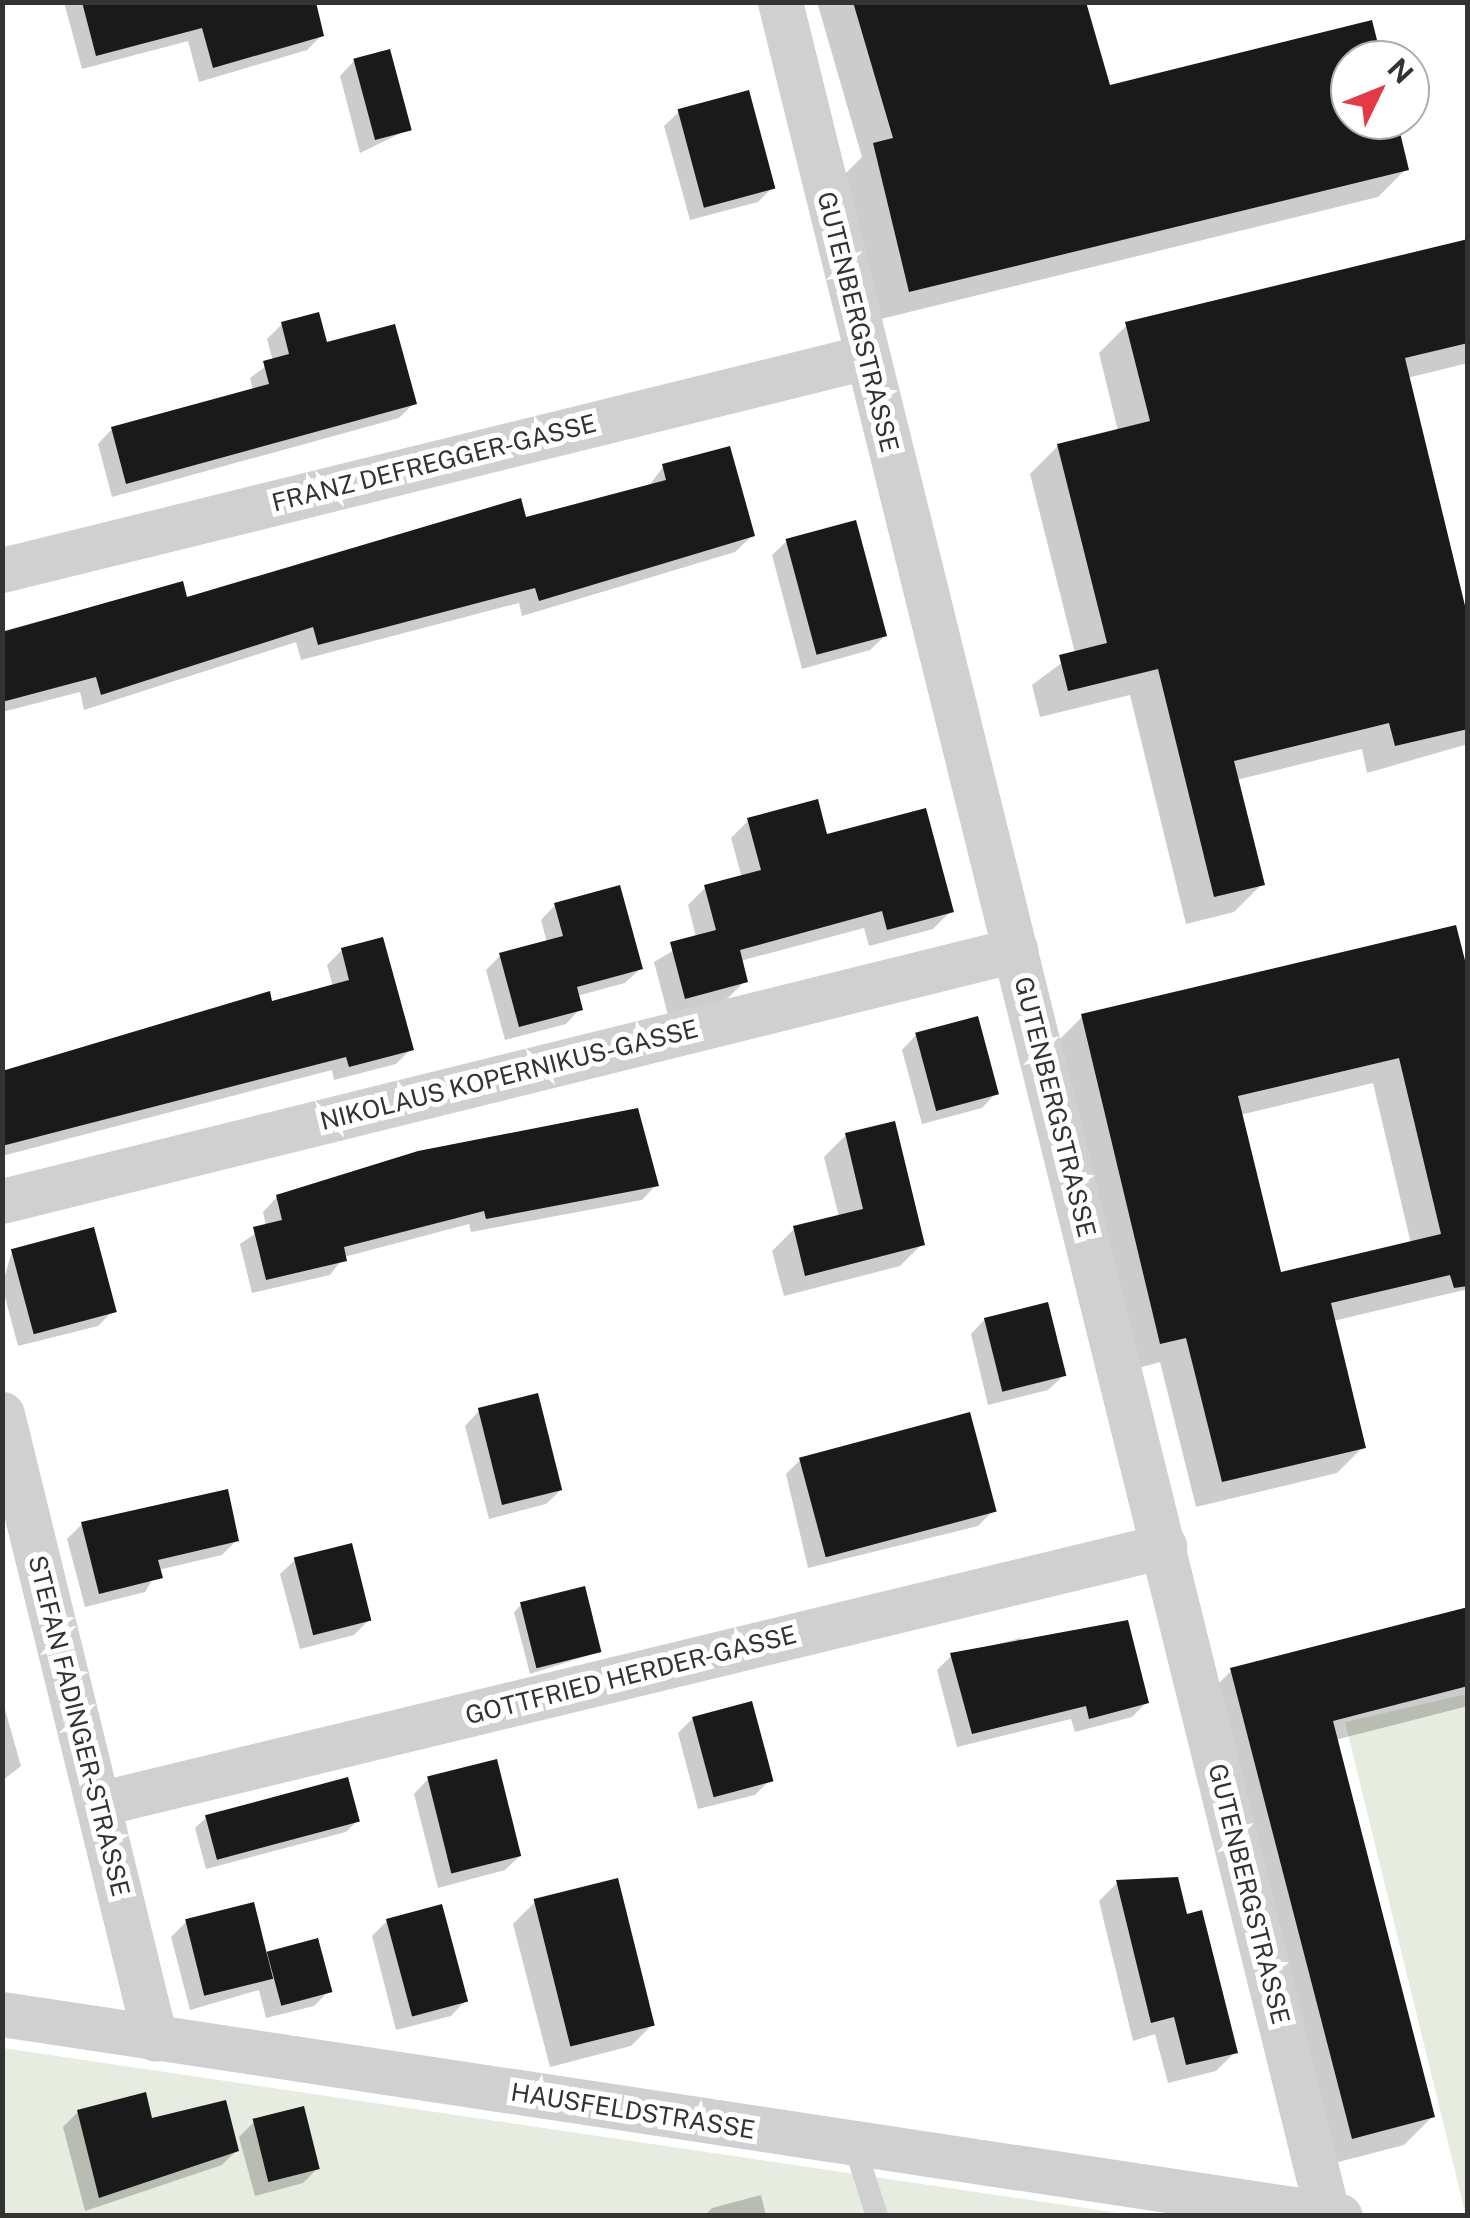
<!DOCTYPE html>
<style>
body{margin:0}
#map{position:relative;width:1470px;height:2218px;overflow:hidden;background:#fff;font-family:"Public Sans",sans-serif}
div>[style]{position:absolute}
.green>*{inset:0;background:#e6ecdf}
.shadow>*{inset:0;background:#0003}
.building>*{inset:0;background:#1a1a1a;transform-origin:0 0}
.service>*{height:22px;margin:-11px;padding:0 11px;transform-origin:11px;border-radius:11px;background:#d0d0d0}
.minor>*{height:45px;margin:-22.5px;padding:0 22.5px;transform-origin:22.5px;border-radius:22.5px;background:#d0d0d0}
span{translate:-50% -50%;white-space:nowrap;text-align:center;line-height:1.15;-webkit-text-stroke:10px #fff;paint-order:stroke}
.street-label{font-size:25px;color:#333}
.frame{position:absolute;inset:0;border:5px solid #333;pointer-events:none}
.north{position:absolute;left:1330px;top:40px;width:100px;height:100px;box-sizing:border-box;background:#fff;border:2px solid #adadad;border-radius:50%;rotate:47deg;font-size:28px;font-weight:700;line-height:40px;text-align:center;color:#333}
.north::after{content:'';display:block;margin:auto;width:35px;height:45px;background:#e63946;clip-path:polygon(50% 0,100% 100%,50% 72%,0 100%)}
</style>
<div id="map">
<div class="green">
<div style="clip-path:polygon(1467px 1694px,1468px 2215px,1466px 2216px,1345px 1722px)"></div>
<div style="clip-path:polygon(3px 2048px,1132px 2215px,3px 2215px)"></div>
</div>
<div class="shadow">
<div style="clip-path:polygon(64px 2px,313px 2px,322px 35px,307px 50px,199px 82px,188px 41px,82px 69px)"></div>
<div style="clip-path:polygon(817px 2px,1084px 2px,1109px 88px,1370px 24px,1379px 60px,1350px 60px,1350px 120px,1394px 120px,1406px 169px,1378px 197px,881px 319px,845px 174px,862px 157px)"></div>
<div style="clip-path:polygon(354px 61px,409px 129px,360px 153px,340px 76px)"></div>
<div style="clip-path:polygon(679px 112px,773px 187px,758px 202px,690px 220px,664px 126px)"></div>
<div style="clip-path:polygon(1468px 241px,1468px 363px,1407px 378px,1468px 627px,1468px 744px,1367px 773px,1362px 749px,1236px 780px,1262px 884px,1234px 912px,1186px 924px,1130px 695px,1040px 717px,1032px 685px,1075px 653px,1030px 474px,1058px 446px,1118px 431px,1099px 353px,1127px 325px)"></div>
<div style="clip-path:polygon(282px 324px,414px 403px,399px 418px,112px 497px,98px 444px,112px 429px,253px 391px,250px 378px,273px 361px,267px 339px)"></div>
<div style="clip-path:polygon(663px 467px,752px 536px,735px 552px,522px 616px,519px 603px,301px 660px,296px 642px,84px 710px,80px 692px,2px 712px,2px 631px,181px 584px,185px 600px,524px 520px,648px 487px)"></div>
<div style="clip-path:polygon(787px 541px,885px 636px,870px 650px,802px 669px,772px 555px)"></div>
<div style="clip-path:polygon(749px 820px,826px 837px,951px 911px,933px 929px,869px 946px,864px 928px,740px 961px,745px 981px,727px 999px,668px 1015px,654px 962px,696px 937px,688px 905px,705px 888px,742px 878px,731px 838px)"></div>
<div style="clip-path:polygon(555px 905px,640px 969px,625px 983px,577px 996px,580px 1009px,566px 1024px,505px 1040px,486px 970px,501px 955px,547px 943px,541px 920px)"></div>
<div style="clip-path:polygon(342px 950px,411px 1049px,396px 1064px,334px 1080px,332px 1070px,2px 1156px,2px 1073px,333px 987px,327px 965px)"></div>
<div style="clip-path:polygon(evenodd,1468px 983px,1468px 1289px,1333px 1321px,1363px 1447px,1337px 1473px,1196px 1507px,1160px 1362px,1135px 1369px,1056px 1043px,1082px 1017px,1468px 983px,1373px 1083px,1411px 1244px,1279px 1275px,1240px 1115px,1373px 1083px)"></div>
<div style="clip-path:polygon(916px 1035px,996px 1093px,982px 1108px,922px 1124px,902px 1050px)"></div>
<div style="clip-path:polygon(637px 1110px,656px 1185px,642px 1200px,471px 1232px,469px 1224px,344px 1257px,330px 1275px,252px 1293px,240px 1244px,266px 1226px,263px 1212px,277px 1197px,368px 1167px)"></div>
<div style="clip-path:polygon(846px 1135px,922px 1244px,900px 1266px,784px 1296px,772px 1251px,794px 1229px,839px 1217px,824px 1157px)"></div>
<div style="clip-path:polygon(12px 1251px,113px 1311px,98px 1326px,18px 1346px,2px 1286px)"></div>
<div style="clip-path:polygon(985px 1319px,1063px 1376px,1048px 1390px,988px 1405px,971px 1334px)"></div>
<div style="clip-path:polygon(479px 1411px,561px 1490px,546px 1504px,489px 1519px,465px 1426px)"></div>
<div style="clip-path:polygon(800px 1460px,993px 1511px,978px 1526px,808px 1568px,786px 1474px)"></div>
<div style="clip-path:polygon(82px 1524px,237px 1540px,222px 1555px,158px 1570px,145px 1592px,85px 1607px,67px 1539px)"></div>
<div style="clip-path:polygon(295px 1560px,369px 1620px,354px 1635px,300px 1649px,280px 1574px)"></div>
<div style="clip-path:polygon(521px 1605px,599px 1652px,530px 1674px,514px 1612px)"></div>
<div style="clip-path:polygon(1468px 1610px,1468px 1706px,1335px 1740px,1432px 2117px,1404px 2145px,1323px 2166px,1203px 1699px,1231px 1671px)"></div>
<div style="clip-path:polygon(1021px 1638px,1024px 1649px,1146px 1703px,1132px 1717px,1075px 1732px,1071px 1719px,957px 1747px,937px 1670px,951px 1656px)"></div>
<div style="clip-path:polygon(2px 1699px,21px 1766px,2px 1781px)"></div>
<div style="clip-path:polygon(693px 1718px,770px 1780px,755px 1795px,698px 1809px,678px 1733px)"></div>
<div style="clip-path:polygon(428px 1779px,520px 1856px,505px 1870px,438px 1888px,414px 1794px)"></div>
<div style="clip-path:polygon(207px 1817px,358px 1820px,346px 1832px,206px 1869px,195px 1828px)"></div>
<div style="clip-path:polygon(1118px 1882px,1185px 1917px,1235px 2052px,1216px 2071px,1168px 2083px,1155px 2034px,1133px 2041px,1099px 1901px)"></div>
<div style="clip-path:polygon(535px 1902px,653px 2024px,631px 2046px,550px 2067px,513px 1924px)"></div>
<div style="clip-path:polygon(387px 1921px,465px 2001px,451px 2016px,396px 2030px,372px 1936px)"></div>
<div style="clip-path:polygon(186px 1922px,268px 1954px,329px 1991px,314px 2006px,266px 2018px,259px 1990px,190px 2010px,171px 1937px)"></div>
<div style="clip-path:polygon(78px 2112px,151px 2121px,237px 2150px,222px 2165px,85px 2211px,63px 2127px)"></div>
<div style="clip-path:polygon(254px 2122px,318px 2168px,303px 2183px,255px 2196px,239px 2137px)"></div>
<div style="clip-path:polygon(761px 2195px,766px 2216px,704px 2216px,712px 2208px)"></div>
</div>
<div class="building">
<div style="clip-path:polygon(82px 2px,316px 2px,324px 36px,213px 68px,202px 28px,96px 56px)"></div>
<div style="clip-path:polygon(853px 2px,1086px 2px,1110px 85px,1372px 20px,1382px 60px,1350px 60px,1350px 120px,1397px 120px,1409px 170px,909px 292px,873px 143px,893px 138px)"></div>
<div style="left:390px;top:49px;width:84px;height:38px;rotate:75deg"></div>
<div style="left:749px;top:90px;width:102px;height:74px;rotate:75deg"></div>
<div style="clip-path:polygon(1468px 239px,1468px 343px,1405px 358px,1468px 618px,1468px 729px,1395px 746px,1389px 723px,1234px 761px,1265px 885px,1214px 897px,1158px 669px,1068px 691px,1059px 655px,1107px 643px,1057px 444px,1150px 421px,1125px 322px)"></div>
<div style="clip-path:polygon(319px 312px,327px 342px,395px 324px,417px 404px,126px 484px,111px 427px,269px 384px,263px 361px,289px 354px,281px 322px)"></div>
<div style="clip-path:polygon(730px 446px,755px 536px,539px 601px,535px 588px,318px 645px,313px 627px,101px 695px,96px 677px,2px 702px,2px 632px,183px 581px,187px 597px,521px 498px,526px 517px,666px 480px,662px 464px)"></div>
<div style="left:856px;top:520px;width:120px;height:73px;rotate:75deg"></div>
<div style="clip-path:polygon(818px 799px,827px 834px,926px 808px,954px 912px,887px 930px,882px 911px,740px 950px,748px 982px,685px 999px,670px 942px,716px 930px,704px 885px,761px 870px,747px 818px)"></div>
<div style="clip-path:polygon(620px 885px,643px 969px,577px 987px,583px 1010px,519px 1027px,499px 953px,563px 936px,554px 903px)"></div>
<div style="clip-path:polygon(evenodd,1456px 925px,1468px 972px,1468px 1286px,1454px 1288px,1450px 1275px,1331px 1303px,1366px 1448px,1222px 1482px,1186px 1338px,1160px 1344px,1081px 1014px,1456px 925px,1399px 1058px,1441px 1234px,1281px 1272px,1238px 1096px,1399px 1058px)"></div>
<div style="clip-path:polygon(383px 937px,414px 1050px,349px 1067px,346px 1057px,2px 1146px,2px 1071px,270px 991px,272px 1001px,349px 980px,341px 948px)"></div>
<div style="left:978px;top:1016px;width:81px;height:65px;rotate:75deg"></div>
<div style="clip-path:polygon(638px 1108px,659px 1186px,486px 1219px,484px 1211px,344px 1247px,347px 1261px,266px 1280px,253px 1227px,282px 1220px,276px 1195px,418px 1151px)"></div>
<div style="clip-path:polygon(895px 1121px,925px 1245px,805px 1276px,793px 1226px,863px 1209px,845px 1133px)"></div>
<div style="left:94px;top:1227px;width:88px;height:86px;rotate:75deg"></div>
<div style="left:1048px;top:1302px;width:76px;height:66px;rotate:76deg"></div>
<div style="left:538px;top:1393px;width:100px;height:62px;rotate:76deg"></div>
<div style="left:970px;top:1412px;width:103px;height:177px;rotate:75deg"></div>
<div style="clip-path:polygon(228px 1489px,239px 1541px,158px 1560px,163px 1578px,99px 1594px,81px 1522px)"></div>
<div style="left:352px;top:1543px;width:80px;height:60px;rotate:76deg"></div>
<div style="left:585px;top:1586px;width:68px;height:67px;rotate:76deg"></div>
<div style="clip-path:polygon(1468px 1607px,1468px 1686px,1333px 1721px,1435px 2117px,1352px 2139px,1230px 1668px)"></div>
<div style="clip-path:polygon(1128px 1620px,1149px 1703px,1089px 1719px,1086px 1706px,972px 1734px,950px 1653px)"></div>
<div style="left:752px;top:1701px;width:83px;height:62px;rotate:75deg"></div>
<div style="left:497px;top:1759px;width:100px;height:72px;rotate:76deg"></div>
<div style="left:348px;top:1777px;width:46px;height:148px;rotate:75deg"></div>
<div style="clip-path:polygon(1178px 1877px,1187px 1914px,1202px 1910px,1238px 2053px,1186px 2065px,1174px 2017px,1151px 2023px,1116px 1880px)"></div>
<div style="left:618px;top:1878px;width:152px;height:87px;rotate:76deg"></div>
<div style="left:254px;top:1902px;width:79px;height:71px;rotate:76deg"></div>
<div style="left:442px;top:1904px;width:101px;height:58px;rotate:75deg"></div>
<div style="left:318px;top:1938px;width:56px;height:53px;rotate:75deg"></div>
<div style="clip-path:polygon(146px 2092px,152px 2118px,226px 2100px,239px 2151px,99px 2198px,77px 2110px)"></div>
<div style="left:304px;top:2106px;width:65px;height:53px;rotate:76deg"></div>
</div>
<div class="service">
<div style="left:854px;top:2144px;width:76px;rotate:72.3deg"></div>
</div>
<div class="minor">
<div style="left:780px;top:2px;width:2278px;rotate:76.1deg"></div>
<div style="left:2px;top:570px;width:890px;rotate:-13.85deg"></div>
<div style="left:2px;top:1201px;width:1044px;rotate:-13.92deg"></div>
<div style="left:2px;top:1414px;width:643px;rotate:76.24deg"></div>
<div style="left:98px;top:1804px;width:1097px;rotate:-13.61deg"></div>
<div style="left:2px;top:2014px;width:1353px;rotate:8.59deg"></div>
</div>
<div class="street-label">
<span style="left:858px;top:322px;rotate:76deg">GUTENBERGSTRASSE</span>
<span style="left:434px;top:463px;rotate:-14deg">FRANZ DEFREGGER-GASSE</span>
<span style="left:509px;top:1075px;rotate:-14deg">NIKOLAUS KOPERNIKUS-GASSE</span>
<span style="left:1055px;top:1107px;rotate:76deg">GUTENBERGSTRASSE</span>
<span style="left:631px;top:1675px;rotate:-14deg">GOTTFRIED HERDER-GASSE</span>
<span style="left:79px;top:1726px;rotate:76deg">STEFAN FADINGER-STRASSE</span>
<span style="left:1249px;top:1894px;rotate:76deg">GUTENBERGSTRASSE</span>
<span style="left:633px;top:2111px;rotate:9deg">HAUSFELDSTRASSE</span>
</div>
<div class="frame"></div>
<div class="north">N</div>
</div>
